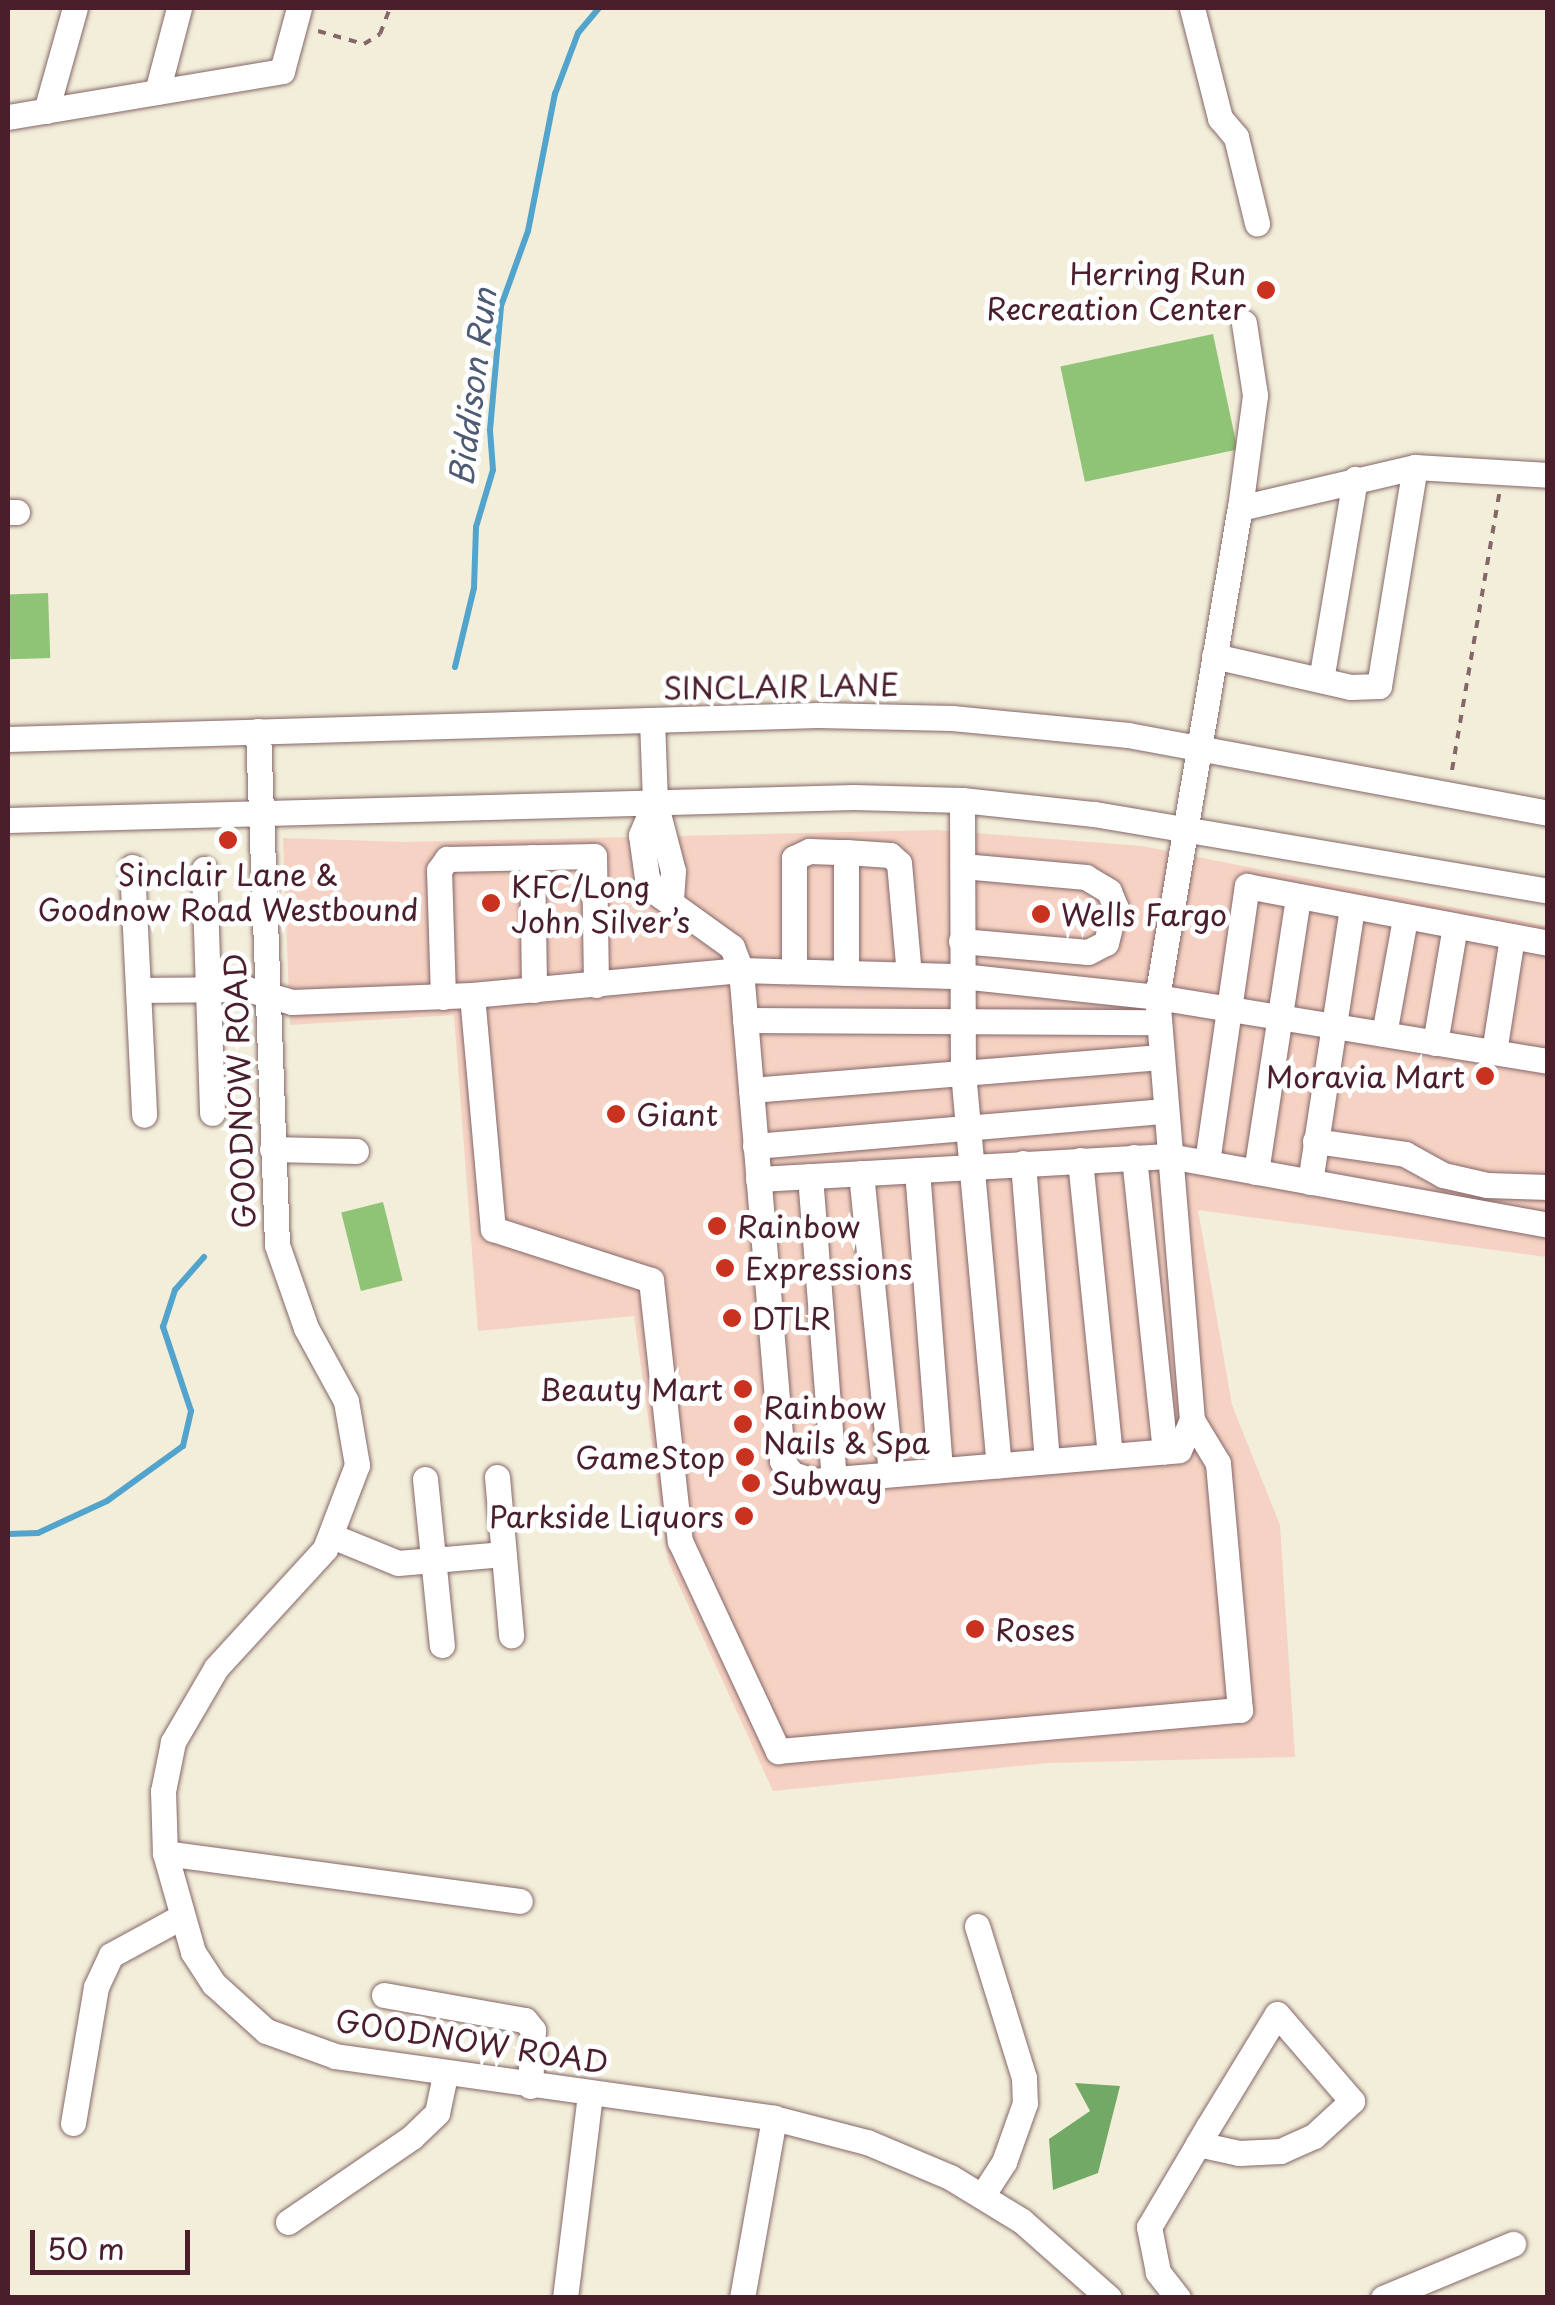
<!DOCTYPE html>
<meta charset="utf-8">
<style>
body{margin:0}
#map{position:relative;width:1555px;height:2305px;overflow:hidden;background:#f2eed9;font-family:"Playpen Sans",sans-serif}
div>[style]{position:absolute}
.built>*{inset:0;background:#f5d2c3}
.green>*{inset:0;background:#8fc375;transform-origin:0 0}
.forest>*{inset:0;background:#73a966}
.stream>*{height:6px;margin:-3px;padding:0 3px;transform-origin:3px;border-radius:3px;background:#52a4cd}
.path>*{height:4px;margin-top:-2px;transform-origin:0;background:repeating-linear-gradient(90deg,#856768 0 8px,transparent 0 16px)}
.roads{filter:drop-shadow(0 0 2px #856768) drop-shadow(0 0 2px #856768)}
.minor>*{height:25px;margin:-12.5px;padding:0 12.5px;transform-origin:12.5px;border-radius:12.5px;background:#fff}
.dots>*{width:28px;height:28px;translate:-50% -50%;box-sizing:border-box;border:5px solid #fff;border-radius:50%}
span{translate:-50% -50%;white-space:nowrap;text-align:center;line-height:1.15;-webkit-text-stroke:10px #fff;paint-order:stroke}
.poi-label{font-size:30px;color:#4a1f2b}
.right{translate:-100% -50%;text-align:right}
.left{translate:0 -50%;text-align:left}
.street-label{font-size:30px;color:#4a1f2b}
.water-label{font-size:32px;color:#4e5b74;font-style:italic}
.frame{position:absolute;inset:0;border:10px solid #4a1f2b;pointer-events:none}
.scale{position:absolute;left:30px;top:2230px;width:160px;height:45px;box-sizing:border-box;border:5px solid #4a1f2b;border-top:0;padding-left:12px;font-size:30px;line-height:35px;white-space:nowrap;color:#4a1f2b;-webkit-text-stroke:8px #fff;paint-order:stroke}
</style>
<div id="map">
<div class="built">
<div style="clip-path:polygon(937px 830px,1142px 846px,1547px 926px,1547px 1257px,1198px 1210px,1232px 1405px,1280px 1525px,1295px 1757px,1048px 1763px,773px 1791px,668px 1561px,634px 1316px,478px 1331px,454px 1015px,290px 1025px,283px 838px,404px 842px)"></div>
</div>
<div class="green">
<div style="left:1213px;top:334px;width:118px;height:156px;rotate:78deg"></div>
<div style="left:48px;top:593px;width:65px;height:40px;rotate:88deg"></div>
<div style="left:383px;top:1202px;width:81px;height:43px;rotate:76deg"></div>
</div>
<div class="forest">
<div style="clip-path:polygon(1075px 2083px,1120px 2086px,1098px 2173px,1053px 2190px,1049px 2139px,1090px 2111px)"></div>
</div>
<div class="stream">
<div style="left:455px;top:667px;width:81px;rotate:-76.5deg"></div>
<div style="left:474px;top:588px;width:61px;rotate:-88.1deg"></div>
<div style="left:476px;top:527px;width:59px;rotate:-73.4deg"></div>
<div style="left:493px;top:470px;width:40px;rotate:-94.3deg"></div>
<div style="left:490px;top:430px;width:124px;rotate:-84.9deg"></div>
<div style="left:501px;top:306px;width:80px;rotate:-70.2deg"></div>
<div style="left:528px;top:231px;width:140px;rotate:-78.9deg"></div>
<div style="left:555px;top:94px;width:65px;rotate:-69.3deg"></div>
<div style="left:578px;top:33px;width:33px;rotate:-50deg"></div>
<div style="left:8px;top:1534px;width:30px;rotate:-2deg"></div>
<div style="left:38px;top:1533px;width:76px;rotate:-24.9deg"></div>
<div style="left:107px;top:1501px;width:94px;rotate:-35.9deg"></div>
<div style="left:183px;top:1446px;width:36px;rotate:-77deg"></div>
<div style="left:191px;top:1411px;width:89px;rotate:-108.4deg"></div>
<div style="left:163px;top:1327px;width:39px;rotate:-72deg"></div>
<div style="left:175px;top:1290px;width:44px;rotate:-48.7deg"></div>
</div>
<div class="path">
<div style="left:318px;top:31px;width:48px;rotate:15.8deg"></div>
<div style="left:364px;top:44px;width:19px;rotate:-32deg"></div>
<div style="left:380px;top:34px;width:28px;rotate:-69deg"></div>
<div style="left:1452px;top:770px;width:280px;rotate:-80.3deg"></div>
</div>
<div class="roads">
<div class="minor">
<div style="left:1192px;top:8px;width:114px;rotate:75.7deg"></div>
<div style="left:1220px;top:118px;width:25px;rotate:50deg"></div>
<div style="left:1236px;top:137px;width:89px;rotate:76.3deg"></div>
<div style="left:157px;top:92px;width:87px;rotate:-75.3deg"></div>
<div style="left:46px;top:111px;width:107px;rotate:-74.3deg"></div>
<div style="left:8px;top:117px;width:278px;rotate:-9.5deg"></div>
<div style="left:282px;top:71px;width:65px;rotate:-74.9deg"></div>
<div style="left:1240px;top:508px;width:114px;rotate:-82.4deg"></div>
<div style="left:1255px;top:395px;width:73px;rotate:-98.7deg"></div>
<div style="left:8px;top:512px;width:9px"></div>
<div style="left:1214px;top:656px;width:140px;rotate:12.8deg"></div>
<div style="left:1351px;top:687px;width:28px;rotate:-2deg"></div>
<div style="left:1379px;top:686px;width:222px;rotate:-80.7deg"></div>
<div style="left:1321px;top:680px;width:204px;rotate:-80.4deg"></div>
<div style="left:652px;top:720px;width:82px;rotate:87.9deg"></div>
<div style="left:655px;top:802px;width:71px;rotate:75.4deg"></div>
<div style="left:673px;top:871px;width:31px;rotate:94deg"></div>
<div style="left:258px;top:731px;width:514px;rotate:87.88deg"></div>
<div style="left:277px;top:1245px;width:88px;rotate:70.7deg"></div>
<div style="left:306px;top:1328px;width:83px;rotate:61.3deg"></div>
<div style="left:346px;top:1401px;width:65px;rotate:80.2deg"></div>
<div style="left:357px;top:1465px;width:90px;rotate:110.9deg"></div>
<div style="left:325px;top:1549px;width:161px;rotate:132.5deg"></div>
<div style="left:216px;top:1668px;width:86px;rotate:120.2deg"></div>
<div style="left:173px;top:1742px;width:50px;rotate:101.5deg"></div>
<div style="left:163px;top:1791px;width:62px;rotate:88.2deg"></div>
<div style="left:165px;top:1853px;width:103px;rotate:74.2deg"></div>
<div style="left:193px;top:1952px;width:38px;rotate:57deg"></div>
<div style="left:214px;top:1984px;width:70px;rotate:42.1deg"></div>
<div style="left:266px;top:2031px;width:73px;rotate:19.9deg"></div>
<div style="left:335px;top:2056px;width:443px;rotate:8deg"></div>
<div style="left:774px;top:2118px;width:96px;rotate:14.5deg"></div>
<div style="left:867px;top:2142px;width:90px;rotate:22.9deg"></div>
<div style="left:950px;top:2177px;width:84px;rotate:31.4deg"></div>
<div style="left:1022px;top:2221px;width:116px;rotate:41.5deg"></div>
<div style="left:8px;top:739px;width:810px;rotate:-1.7deg"></div>
<div style="left:818px;top:715px;width:134px;rotate:1.3deg"></div>
<div style="left:952px;top:718px;width:177px;rotate:5.5deg"></div>
<div style="left:1128px;top:735px;width:427px;rotate:10.5deg"></div>
<div style="left:962px;top:800px;width:272px;rotate:89.8deg"></div>
<div style="left:963px;top:1072px;width:395px;rotate:84.8deg"></div>
<div style="left:655px;top:802px;width:36px;rotate:113deg"></div>
<div style="left:641px;top:835px;width:43px;rotate:82.1deg"></div>
<div style="left:647px;top:878px;width:15px;rotate:62deg"></div>
<div style="left:654px;top:891px;width:96px;rotate:35.7deg"></div>
<div style="left:732px;top:947px;width:25px;rotate:69deg"></div>
<div style="left:741px;top:970px;width:493px;rotate:85.2deg"></div>
<div style="left:782px;top:1461px;width:16px;rotate:52deg"></div>
<div style="left:792px;top:1474px;width:22px;rotate:18deg"></div>
<div style="left:813px;top:1481px;width:367px;rotate:-4.8deg"></div>
<div style="left:1179px;top:1450px;width:33px;rotate:-67deg"></div>
<div style="left:1192px;top:1420px;width:424px;rotate:-94.7deg"></div>
<div style="left:1157px;top:997px;width:496px;rotate:-80.4deg"></div>
<div style="left:1240px;top:508px;width:180px;rotate:-13.2deg"></div>
<div style="left:1415px;top:467px;width:133px;rotate:3.4deg"></div>
<div style="left:8px;top:820px;width:846px;rotate:-1.56deg"></div>
<div style="left:854px;top:797px;width:108px;rotate:1.6deg"></div>
<div style="left:962px;top:800px;width:133px;rotate:6.1deg"></div>
<div style="left:1094px;top:814px;width:460px;rotate:9.6deg"></div>
<div style="left:532px;top:857px;width:133px;rotate:89.1deg"></div>
<div style="left:132px;top:867px;width:248px;rotate:87.2deg"></div>
<div style="left:204px;top:869px;width:244px;rotate:88.1deg"></div>
<div style="left:961px;top:941px;width:127px;rotate:5deg"></div>
<div style="left:1088px;top:952px;width:20px;rotate:-27deg"></div>
<div style="left:1106px;top:943px;width:38px;rotate:-76deg"></div>
<div style="left:1115px;top:906px;width:16px;rotate:-112deg"></div>
<div style="left:1109px;top:891px;width:27px;rotate:-149deg"></div>
<div style="left:1086px;top:877px;width:124px;rotate:-174.9deg"></div>
<div style="left:794px;top:971px;width:113px;rotate:-90deg"></div>
<div style="left:794px;top:858px;width:17px;rotate:-25deg"></div>
<div style="left:809px;top:851px;width:37px;rotate:2deg"></div>
<div style="left:846px;top:973px;width:121px;rotate:-90deg"></div>
<div style="left:846px;top:852px;width:44px;rotate:3.9deg"></div>
<div style="left:890px;top:855px;width:12px;rotate:42deg"></div>
<div style="left:899px;top:863px;width:111px;rotate:84.9deg"></div>
<div style="left:138px;top:990px;width:109px;rotate:-0.5deg"></div>
<div style="left:247px;top:989px;width:47px;rotate:16.1deg"></div>
<div style="left:292px;top:1002px;width:180px;rotate:-2.2deg"></div>
<div style="left:472px;top:995px;width:270px;rotate:-5.3deg"></div>
<div style="left:741px;top:970px;width:220px;rotate:1.6deg"></div>
<div style="left:961px;top:976px;width:197px;rotate:6.1deg"></div>
<div style="left:1157px;top:997px;width:396px;rotate:9.3deg"></div>
<div style="left:472px;top:995px;width:235px;rotate:84.9deg"></div>
<div style="left:493px;top:1229px;width:166px;rotate:17.9deg"></div>
<div style="left:651px;top:1280px;width:263px;rotate:83.7deg"></div>
<div style="left:680px;top:1541px;width:232px;rotate:65deg"></div>
<div style="left:778px;top:1751px;width:464px;rotate:-5.1deg"></div>
<div style="left:1240px;top:1710px;width:248px;rotate:-95.1deg"></div>
<div style="left:1218px;top:1463px;width:50px;rotate:-121.2deg"></div>
<div style="left:443px;top:997px;width:127px;rotate:-91.8deg"></div>
<div style="left:439px;top:870px;width:14px;rotate:-54deg"></div>
<div style="left:447px;top:859px;width:147px;rotate:-1.2deg"></div>
<div style="left:594px;top:856px;width:129px;rotate:89.1deg"></div>
<div style="left:745px;top:1020px;width:413px;rotate:0.3deg"></div>
<div style="left:1384px;top:1034px;width:118px;rotate:-79.7deg"></div>
<div style="left:1435px;top:1043px;width:119px;rotate:-80.3deg"></div>
<div style="left:1494px;top:1052px;width:116px;rotate:-81.1deg"></div>
<div style="left:751px;top:1090px;width:411px;rotate:-4.6deg"></div>
<div style="left:1315px;top:1141px;width:91px;rotate:8.2deg"></div>
<div style="left:1405px;top:1154px;width:43px;rotate:28.9deg"></div>
<div style="left:1443px;top:1175px;width:45px;rotate:12.8deg"></div>
<div style="left:1487px;top:1185px;width:61px;rotate:1.9deg"></div>
<div style="left:755px;top:1146px;width:411px;rotate:-4.9deg"></div>
<div style="left:272px;top:1149px;width:84px;rotate:1.4deg"></div>
<div style="left:1134px;top:1157px;width:296px;rotate:84deg"></div>
<div style="left:1080px;top:1160px;width:297px;rotate:84.2deg"></div>
<div style="left:1207px;top:1162px;width:279px;rotate:-81.8deg"></div>
<div style="left:1247px;top:886px;width:306px;rotate:10.7deg"></div>
<div style="left:1023px;top:1163px;width:299px;rotate:85.4deg"></div>
<div style="left:917px;top:1170px;width:301px;rotate:85.6deg"></div>
<div style="left:1256px;top:1172px;width:279px;rotate:-81.3deg"></div>
<div style="left:861px;top:1173px;width:302px;rotate:84.3deg"></div>
<div style="left:810px;top:1176px;width:304px;rotate:85.5deg"></div>
<div style="left:758px;top:1179px;width:412px;rotate:-3.2deg"></div>
<div style="left:1169px;top:1156px;width:385px;rotate:10.3deg"></div>
<div style="left:1310px;top:1182px;width:278px;rotate:-81.3deg"></div>
<div style="left:497px;top:1477px;width:159px;rotate:84.9deg"></div>
<div style="left:425px;top:1479px;width:167px;rotate:84.2deg"></div>
<div style="left:332px;top:1536px;width:71px;rotate:22.2deg"></div>
<div style="left:398px;top:1563px;width:106px;rotate:-4.9deg"></div>
<div style="left:165px;top:1853px;width:358px;rotate:7.7deg"></div>
<div style="left:977px;top:1926px;width:159px;rotate:72.8deg"></div>
<div style="left:1024px;top:2078px;width:25px;rotate:88deg"></div>
<div style="left:1025px;top:2103px;width:63px;rotate:109.6deg"></div>
<div style="left:1004px;top:2162px;width:40px;rotate:122.9deg"></div>
<div style="left:384px;top:1995px;width:143px;rotate:10.1deg"></div>
<div style="left:525px;top:2020px;width:13px;rotate:51deg"></div>
<div style="left:533px;top:2030px;width:56px;rotate:93.1deg"></div>
<div style="left:73px;top:2123px;width:138px;rotate:-80.4deg"></div>
<div style="left:96px;top:1987px;width:35px;rotate:-65deg"></div>
<div style="left:111px;top:1955px;width:77px;rotate:-28.6deg"></div>
<div style="left:288px;top:2222px;width:150px;rotate:-34.4deg"></div>
<div style="left:412px;top:2137px;width:35px;rotate:-44deg"></div>
<div style="left:437px;top:2113px;width:40px;rotate:-78deg"></div>
<div style="left:565px;top:2298px;width:207px;rotate:-83deg"></div>
<div style="left:742px;top:2298px;width:183px;rotate:-79.9deg"></div>
<div style="left:1178px;top:2298px;width:33px;rotate:-128deg"></div>
<div style="left:1158px;top:2272px;width:46px;rotate:-101.3deg"></div>
<div style="left:1149px;top:2227px;width:96px;rotate:-59.4deg"></div>
<div style="left:1198px;top:2144px;width:20px;rotate:-60deg"></div>
<div style="left:1208px;top:2127px;width:132px;rotate:-58.6deg"></div>
<div style="left:1277px;top:2014px;width:115px;rotate:49.2deg"></div>
<div style="left:1352px;top:2101px;width:52px;rotate:137.4deg"></div>
<div style="left:1314px;top:2136px;width:37px;rotate:156deg"></div>
<div style="left:1280px;top:2151px;width:41px;rotate:177.2deg"></div>
<div style="left:1239px;top:2153px;width:42px;rotate:-167.6deg"></div>
<div style="left:1383px;top:2298px;width:141px;rotate:-22.6deg"></div>
</div>
</div>
<div class="dots">
<div style="left:1266px;top:290px;background:#c8321e"></div>
<div style="left:228px;top:840px;background:#c8321e"></div>
<div style="left:491px;top:903px;background:#c8321e"></div>
<div style="left:1041px;top:914px;background:#c8321e"></div>
<div style="left:1485px;top:1076px;background:#c8321e"></div>
<div style="left:616px;top:1114px;background:#c8321e"></div>
<div style="left:717px;top:1226px;background:#c8321e"></div>
<div style="left:725px;top:1268px;background:#c8321e"></div>
<div style="left:732px;top:1318px;background:#c8321e"></div>
<div style="left:743px;top:1389px;background:#c8321e"></div>
<div style="left:743px;top:1424px;background:#c8321e"></div>
<div style="left:745px;top:1457px;background:#c8321e"></div>
<div style="left:751px;top:1483px;background:#c8321e"></div>
<div style="left:744px;top:1516px;background:#c8321e"></div>
<div style="left:975px;top:1629px;background:#c8321e"></div>
</div>
<div class="poi-label">
<span class="right" style="left:1246px;top:290px">Herring Run<br>Recreation Center</span>
<span style="left:228px;top:891px">Sinclair Lane &amp;<br>Goodnow Road Westbound</span>
<span class="left" style="left:511px;top:903px">KFC/Long<br>John Silver’s</span>
<span class="left" style="left:1061px;top:914px">Wells Fargo</span>
<span class="right" style="left:1465px;top:1076px">Moravia Mart</span>
<span class="left" style="left:636px;top:1114px">Giant</span>
<span class="left" style="left:737px;top:1226px">Rainbow</span>
<span class="left" style="left:745px;top:1268px">Expressions</span>
<span class="left" style="left:752px;top:1318px">DTLR</span>
<span class="right" style="left:723px;top:1389px">Beauty Mart</span>
<span class="left" style="left:763px;top:1424px">Rainbow<br>Nails &amp; Spa</span>
<span class="right" style="left:725px;top:1457px">GameStop</span>
<span class="left" style="left:771px;top:1483px">Subway</span>
<span class="right" style="left:724px;top:1516px">Parkside Liquors</span>
<span class="left" style="left:995px;top:1629px">Roses</span>
</div>
<div class="street-label">
<span style="left:781px;top:686px;rotate:-1deg">SINCLAIR LANE</span>
<span style="left:239px;top:1091px;rotate:-92deg">GOODNOW ROAD</span>
<span style="left:472px;top:2041px;rotate:9deg">GOODNOW ROAD</span>
</div>
<div class="water-label">
<span style="left:472px;top:387px;rotate:-83deg">Biddison Run</span>
</div>
<div class="frame"></div>
<div class="scale">50 m</div>
</div>
